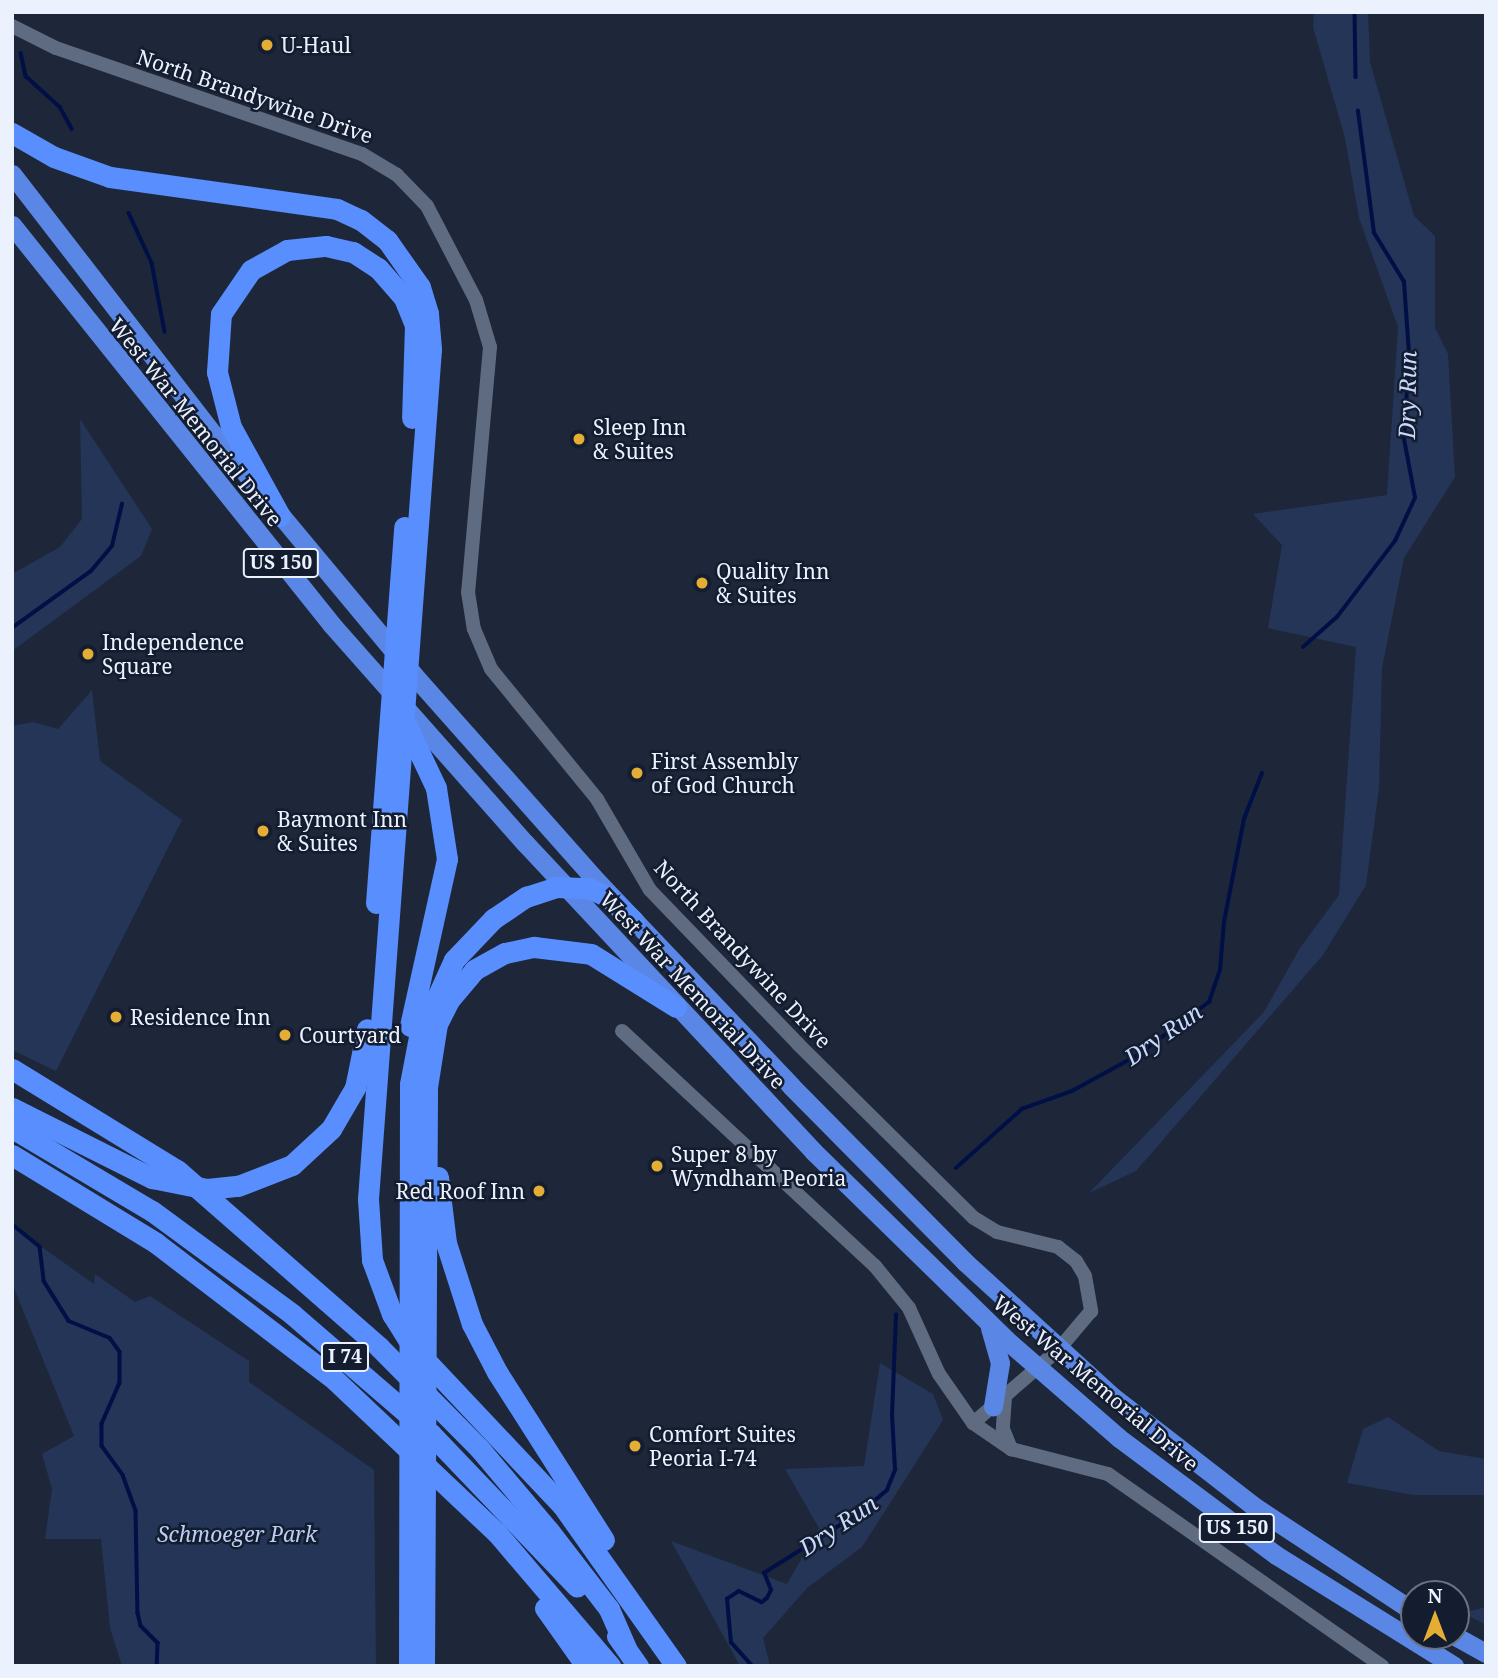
<!DOCTYPE html>
<style>
body{margin:0}
#map{position:relative;width:1498px;height:1678px;overflow:hidden;background:#1d2739;font-family:"Noto Serif",serif}
div>[style]{position:absolute}
.green>*{inset:0;background:#243557}
.stream>*{height:3.5px;margin:-1.75px;padding:0 1.75px;transform-origin:1.75px;border-radius:1.75px;background:#000f45}
.tertiary>*{height:14px;margin:-7px;padding:0 7px;transform-origin:7px;border-radius:7px;background:#5f6b81}
.trunk>*{height:19px;margin:-9.5px;padding:0 9.5px;transform-origin:9.5px;border-radius:9.5px;background:#5a87e5}
.motorway>*{height:21px;margin:-10.5px;padding:0 10.5px;transform-origin:10.5px;border-radius:10.5px;background:#588efe}
.dots>*{width:19px;height:19px;translate:-50% -50%;box-sizing:border-box;border:4px solid #141d2f;border-radius:50%}
span{translate:-50% -50%;white-space:nowrap;text-align:center;line-height:1.15;-webkit-text-stroke:5px #141d2f;paint-order:stroke}
.shield-label span{padding:2px 5px;background:#141d2f;border:2px solid;border-radius:5px;-webkit-text-stroke-width:0}
.shield-label{font-size:19px;color:#ebf2fe;font-weight:700}
.poi-label{font-size:21px;color:#ebf2fe}
.left{translate:0 -50%;text-align:left}
.right{translate:-100% -50%;text-align:right}
.street-label{font-size:21px;color:#ebf2fe}
.park-label{font-size:21px;color:#bccff2;font-style:italic}
.water-label{font-size:23px;color:#c7dafe;font-style:italic}
.frame{position:absolute;inset:0;border:14px solid #ebf2fe;pointer-events:none}
.north{position:absolute;left:1400px;top:1580px;width:70px;height:70px;box-sizing:border-box;background:#141d2f;border:2px solid #6a7282;border-radius:50%;rotate:0deg;font-size:19px;font-weight:700;line-height:28px;text-align:center;color:#ebf2fe}
.north::after{content:'';display:block;margin:auto;width:24px;height:32px;background:#e4ae35;clip-path:polygon(50% 0,100% 100%,50% 72%,0 100%)}
</style>
<div id="map">
<div class="green">
<div style="clip-path:polygon(1314px 12px,1368px 12px,1370px 62px,1414px 216px,1435px 236px,1435px 328px,1448px 354px,1455px 477px,1404px 558px,1382px 668px,1379px 788px,1366px 885px,1323px 955px,1136px 1171px,1089px 1193px,1264px 1012px,1300px 948px,1339px 895px,1356px 647px,1268px 628px,1282px 545px,1253px 514px,1387px 495px,1398px 327px,1359px 218px,1345px 138px,1313px 27px)"></div>
<div style="clip-path:polygon(80px 419px,152px 529px,141px 556px,12px 651px,12px 574px,60px 547px,82px 519px)"></div>
<div style="clip-path:polygon(92px 690px,100px 761px,182px 820px,56px 1071px,12px 1050px,12px 726px,33px 722px,58px 729px)"></div>
<div style="clip-path:polygon(12px 1226px,94px 1284px,95px 1274px,135px 1302px,150px 1296px,249px 1361px,249px 1382px,374px 1470px,376px 1666px,122px 1666px,110px 1628px,101px 1539px,45px 1539px,52px 1489px,42px 1454px,74px 1436px,12px 1283px)"></div>
<div style="clip-path:polygon(880px 1363px,933px 1394px,943px 1420px,862px 1547px,807px 1588px,763px 1638px,770px 1666px,740px 1666px,671px 1541px,787px 1584px,819px 1528px,785px 1469px,864px 1466px)"></div>
<div style="clip-path:polygon(1388px 1417px,1439px 1451px,1486px 1459px,1486px 1495px,1414px 1495px,1347px 1483px,1363px 1429px)"></div>
<div style="clip-path:polygon(1486px 1607px,1486px 1625px,1463px 1613px)"></div>
</div>
<div class="stream">
<div style="left:1355px;top:12px;width:65px;rotate:89.1deg"></div>
<div style="left:21px;top:53px;width:24px;rotate:78deg"></div>
<div style="left:26px;top:76px;width:46px;rotate:42.4deg"></div>
<div style="left:60px;top:107px;width:25px;rotate:61deg"></div>
<div style="left:129px;top:213px;width:55px;rotate:65.3deg"></div>
<div style="left:152px;top:263px;width:70px;rotate:79.3deg"></div>
<div style="left:12px;top:628px;width:97px;rotate:-35.8deg"></div>
<div style="left:91px;top:571px;width:33px;rotate:-50deg"></div>
<div style="left:112px;top:546px;width:43px;rotate:-76.6deg"></div>
<div style="left:1303px;top:647px;width:45px;rotate:-41.4deg"></div>
<div style="left:1337px;top:617px;width:96px;rotate:-52.7deg"></div>
<div style="left:1395px;top:541px;width:47px;rotate:-65.1deg"></div>
<div style="left:1415px;top:498px;width:60px;rotate:-100.6deg"></div>
<div style="left:1404px;top:439px;width:85px;rotate:-86.6deg"></div>
<div style="left:1409px;top:354px;width:72px;rotate:-94deg"></div>
<div style="left:1404px;top:282px;width:57px;rotate:-121.5deg"></div>
<div style="left:1374px;top:233px;width:123px;rotate:-97.5deg"></div>
<div style="left:956px;top:1168px;width:89px;rotate:-41.8deg"></div>
<div style="left:1022px;top:1109px;width:53px;rotate:-19.8deg"></div>
<div style="left:1072px;top:1091px;width:75px;rotate:-28.6deg"></div>
<div style="left:1138px;top:1055px;width:89px;rotate:-36.7deg"></div>
<div style="left:1209px;top:1002px;width:34px;rotate:-71deg"></div>
<div style="left:1220px;top:970px;width:48px;rotate:-85.2deg"></div>
<div style="left:1224px;top:922px;width:105px;rotate:-79deg"></div>
<div style="left:1244px;top:819px;width:49px;rotate:-68.6deg"></div>
<div style="left:12px;top:1224px;width:36px;rotate:39deg"></div>
<div style="left:40px;top:1247px;width:34px;rotate:83deg"></div>
<div style="left:44px;top:1281px;width:47px;rotate:58deg"></div>
<div style="left:69px;top:1321px;width:44px;rotate:22.5deg"></div>
<div style="left:110px;top:1338px;width:17px;rotate:54deg"></div>
<div style="left:120px;top:1352px;width:31px;rotate:90deg"></div>
<div style="left:120px;top:1383px;width:45px;rotate:113.7deg"></div>
<div style="left:102px;top:1424px;width:22px;rotate:90deg"></div>
<div style="left:102px;top:1446px;width:36px;rotate:54deg"></div>
<div style="left:123px;top:1475px;width:38px;rotate:70deg"></div>
<div style="left:136px;top:1511px;width:102px;rotate:88.9deg"></div>
<div style="left:138px;top:1613px;width:13px;rotate:77deg"></div>
<div style="left:141px;top:1626px;width:24px;rotate:45deg"></div>
<div style="left:158px;top:1643px;width:23px;rotate:92deg"></div>
<div style="left:752px;top:1666px;width:31px;rotate:-132deg"></div>
<div style="left:731px;top:1643px;width:44px;rotate:-95.2deg"></div>
<div style="left:727px;top:1599px;width:14px;rotate:-34deg"></div>
<div style="left:739px;top:1591px;width:25px;rotate:26deg"></div>
<div style="left:762px;top:1602px;width:6px;rotate:-39deg"></div>
<div style="left:767px;top:1598px;width:9px;rotate:-63deg"></div>
<div style="left:771px;top:1590px;width:18px;rotate:-112deg"></div>
<div style="left:764px;top:1573px;width:115px;rotate:-32.2deg"></div>
<div style="left:861px;top:1512px;width:34px;rotate:-40deg"></div>
<div style="left:887px;top:1490px;width:22px;rotate:-68deg"></div>
<div style="left:895px;top:1470px;width:55px;rotate:-93.1deg"></div>
<div style="left:892px;top:1415px;width:100px;rotate:-87.7deg"></div>
</div>
<div class="tertiary">
<div style="left:12px;top:26px;width:49px;rotate:26.6deg"></div>
<div style="left:56px;top:48px;width:324px;rotate:19.1deg"></div>
<div style="left:362px;top:154px;width:41px;rotate:31deg"></div>
<div style="left:397px;top:175px;width:43px;rotate:45.9deg"></div>
<div style="left:427px;top:206px;width:106px;rotate:62.5deg"></div>
<div style="left:476px;top:300px;width:49px;rotate:73.4deg"></div>
<div style="left:490px;top:347px;width:246px;rotate:95.1deg"></div>
<div style="left:468px;top:592px;width:37px;rotate:81deg"></div>
<div style="left:474px;top:629px;width:43px;rotate:67deg"></div>
<div style="left:491px;top:669px;width:168px;rotate:50.8deg"></div>
<div style="left:597px;top:799px;width:105px;rotate:59.8deg"></div>
<div style="left:650px;top:890px;width:214px;rotate:46.1deg"></div>
<div style="left:798px;top:1044px;width:247px;rotate:44.7deg"></div>
<div style="left:974px;top:1218px;width:27px;rotate:31deg"></div>
<div style="left:997px;top:1232px;width:63px;rotate:13.8deg"></div>
<div style="left:1058px;top:1247px;width:23px;rotate:38deg"></div>
<div style="left:1076px;top:1261px;width:17px;rotate:59deg"></div>
<div style="left:1085px;top:1276px;width:36px;rotate:80deg"></div>
<div style="left:1091px;top:1311px;width:51px;rotate:130.2deg"></div>
<div style="left:1058px;top:1350px;width:112px;rotate:139.3deg"></div>
<div style="left:622px;top:1031px;width:345px;rotate:42.9deg"></div>
<div style="left:875px;top:1266px;width:54px;rotate:51deg"></div>
<div style="left:909px;top:1308px;width:72px;rotate:65.6deg"></div>
<div style="left:939px;top:1374px;width:60px;rotate:55.2deg"></div>
<div style="left:973px;top:1423px;width:46px;rotate:34.4deg"></div>
<div style="left:1011px;top:1449px;width:100px;rotate:14.5deg"></div>
<div style="left:1108px;top:1474px;width:335px;rotate:35deg"></div>
<div style="left:1005px;top:1397px;width:32px;rotate:94deg"></div>
<div style="left:1003px;top:1429px;width:22px;rotate:68deg"></div>
</div>
<div class="trunk">
<div style="left:12px;top:174px;width:329px;rotate:52.3deg"></div>
<div style="left:213px;top:434px;width:322px;rotate:50.2deg"></div>
<div style="left:419px;top:681px;width:262px;rotate:48.4deg"></div>
<div style="left:593px;top:877px;width:288px;rotate:46.5deg"></div>
<div style="left:791px;top:1086px;width:247px;rotate:45.3deg"></div>
<div style="left:965px;top:1262px;width:200px;rotate:42.4deg"></div>
<div style="left:1113px;top:1397px;width:176px;rotate:37.8deg"></div>
<div style="left:1252px;top:1505px;width:194px;rotate:33.4deg"></div>
<div style="left:12px;top:225px;width:512px;rotate:51.34deg"></div>
<div style="left:332px;top:625px;width:291px;rotate:48.5deg"></div>
<div style="left:525px;top:843px;width:422px;rotate:46.9deg"></div>
<div style="left:813px;top:1151px;width:277px;rotate:44.3deg"></div>
<div style="left:1011px;top:1344px;width:143px;rotate:41deg"></div>
<div style="left:1119px;top:1438px;width:196px;rotate:36.7deg"></div>
<div style="left:1276px;top:1555px;width:210px;rotate:31.9deg"></div>
<div style="left:990px;top:1328px;width:36px;rotate:74deg"></div>
<div style="left:1000px;top:1363px;width:44px;rotate:99.2deg"></div>
<div style="left:1455px;top:1636px;width:35px;rotate:29deg"></div>
</div>
<div class="motorway">
<div style="left:12px;top:133px;width:48px;rotate:29.7deg"></div>
<div style="left:54px;top:157px;width:59px;rotate:19.7deg"></div>
<div style="left:110px;top:177px;width:229px;rotate:8deg"></div>
<div style="left:337px;top:209px;width:26px;rotate:25deg"></div>
<div style="left:361px;top:220px;width:33px;rotate:38deg"></div>
<div style="left:387px;top:240px;width:57px;rotate:54.9deg"></div>
<div style="left:420px;top:287px;width:28px;rotate:73deg"></div>
<div style="left:428px;top:314px;width:35px;rotate:85deg"></div>
<div style="left:431px;top:349px;width:852px;rotate:94.24deg"></div>
<div style="left:368px;top:1199px;width:61px;rotate:86.2deg"></div>
<div style="left:372px;top:1260px;width:58px;rotate:69.7deg"></div>
<div style="left:392px;top:1314px;width:36px;rotate:58deg"></div>
<div style="left:411px;top:1345px;width:220px;rotate:46.7deg"></div>
<div style="left:562px;top:1505px;width:197px;rotate:54.7deg"></div>
<div style="left:280px;top:516px;width:102px;rotate:-118.8deg"></div>
<div style="left:231px;top:427px;width:57px;rotate:-104.3deg"></div>
<div style="left:217px;top:372px;width:58px;rotate:-86.1deg"></div>
<div style="left:221px;top:314px;width:53px;rotate:-55.7deg"></div>
<div style="left:251px;top:270px;width:41px;rotate:-29.1deg"></div>
<div style="left:287px;top:250px;width:39px;rotate:-6deg"></div>
<div style="left:326px;top:246px;width:28px;rotate:13deg"></div>
<div style="left:353px;top:252px;width:30px;rotate:33deg"></div>
<div style="left:378px;top:268px;width:40px;rotate:49deg"></div>
<div style="left:404px;top:298px;width:29px;rotate:68deg"></div>
<div style="left:415px;top:325px;width:93px;rotate:91.8deg"></div>
<div style="left:405px;top:722px;width:73px;rotate:64.8deg"></div>
<div style="left:436px;top:788px;width:72px;rotate:81.2deg"></div>
<div style="left:447px;top:859px;width:171px;rotate:102.5deg"></div>
<div style="left:376px;top:903px;width:377px;rotate:-85.7deg"></div>
<div style="left:12px;top:1069px;width:193px;rotate:31.5deg"></div>
<div style="left:177px;top:1170px;width:269px;rotate:41.2deg"></div>
<div style="left:379px;top:1347px;width:142px;rotate:45.3deg"></div>
<div style="left:479px;top:1448px;width:109px;rotate:49.9deg"></div>
<div style="left:549px;top:1531px;width:98px;rotate:52.4deg"></div>
<div style="left:609px;top:1609px;width:43px;rotate:66.4deg"></div>
<div style="left:12px;top:1108px;width:157px;rotate:26.6deg"></div>
<div style="left:152px;top:1178px;width:56px;rotate:11.3deg"></div>
<div style="left:207px;top:1189px;width:31px;rotate:-6deg"></div>
<div style="left:238px;top:1186px;width:58px;rotate:-21.3deg"></div>
<div style="left:292px;top:1165px;width:53px;rotate:-42.7deg"></div>
<div style="left:331px;top:1129px;width:48px;rotate:-59.7deg"></div>
<div style="left:355px;top:1088px;width:60px;rotate:-78.5deg"></div>
<div style="left:12px;top:1128px;width:163px;rotate:30.7deg"></div>
<div style="left:152px;top:1211px;width:174px;rotate:36.3deg"></div>
<div style="left:292px;top:1314px;width:184px;rotate:40.8deg"></div>
<div style="left:431px;top:1434px;width:211px;rotate:46.3deg"></div>
<div style="left:12px;top:1155px;width:169px;rotate:31.4deg"></div>
<div style="left:156px;top:1243px;width:225px;rotate:37.4deg"></div>
<div style="left:335px;top:1380px;width:223px;rotate:43.4deg"></div>
<div style="left:497px;top:1533px;width:175px;rotate:49.6deg"></div>
<div style="left:438px;top:1177px;width:66px;rotate:83.1deg"></div>
<div style="left:446px;top:1243px;width:85px;rotate:72.2deg"></div>
<div style="left:472px;top:1324px;width:54px;rotate:62.5deg"></div>
<div style="left:497px;top:1372px;width:199px;rotate:57.5deg"></div>
<div style="left:545px;top:1608px;width:71px;rotate:54.7deg"></div>
<div style="left:617px;top:1636px;width:37px;rotate:55deg"></div>
<div style="left:409px;top:1666px;width:582px;rotate:-89.9deg"></div>
<div style="left:410px;top:1084px;width:48px;rotate:-79.2deg"></div>
<div style="left:419px;top:1037px;width:85px;rotate:-65.6deg"></div>
<div style="left:454px;top:960px;width:57px;rotate:-46.4deg"></div>
<div style="left:493px;top:919px;width:40px;rotate:-34deg"></div>
<div style="left:526px;top:897px;width:32px;rotate:-18deg"></div>
<div style="left:556px;top:887px;width:33px;rotate:2deg"></div>
<div style="left:589px;top:888px;width:21px;rotate:25deg"></div>
<div style="left:608px;top:897px;width:35px;rotate:43deg"></div>
<div style="left:424px;top:1666px;width:579px;rotate:-89.7deg"></div>
<div style="left:427px;top:1087px;width:64px;rotate:-81deg"></div>
<div style="left:437px;top:1024px;width:28px;rotate:-63deg"></div>
<div style="left:450px;top:999px;width:38px;rotate:-50deg"></div>
<div style="left:474px;top:970px;width:35px;rotate:-29deg"></div>
<div style="left:505px;top:953px;width:30px;rotate:-12deg"></div>
<div style="left:534px;top:947px;width:57px;rotate:7deg"></div>
<div style="left:591px;top:954px;width:100px;rotate:31.9deg"></div>
</div>
<div class="dots">
<div style="left:267px;top:45px;background:#e4ae35"></div>
<div style="left:579px;top:439px;background:#e4ae35"></div>
<div style="left:702px;top:583px;background:#e4ae35"></div>
<div style="left:88px;top:654px;background:#e4ae35"></div>
<div style="left:637px;top:773px;background:#e4ae35"></div>
<div style="left:263px;top:831px;background:#e4ae35"></div>
<div style="left:116px;top:1017px;background:#e4ae35"></div>
<div style="left:285px;top:1035px;background:#e4ae35"></div>
<div style="left:657px;top:1166px;background:#e4ae35"></div>
<div style="left:539px;top:1191px;background:#e4ae35"></div>
<div style="left:635px;top:1446px;background:#e4ae35"></div>
</div>
<div class="shield-label">
<span style="left:281px;top:563px">US 150</span>
<span style="left:345px;top:1357px">I 74</span>
<span style="left:1237px;top:1528px">US 150</span>
</div>
<div class="poi-label">
<span class="left" style="left:281px;top:45px">U-Haul</span>
<span class="left" style="left:593px;top:439px">Sleep Inn<br>&amp; Suites</span>
<span class="left" style="left:716px;top:583px">Quality Inn<br>&amp; Suites</span>
<span class="left" style="left:102px;top:654px">Independence<br>Square</span>
<span class="left" style="left:651px;top:773px">First Assembly<br>of God Church</span>
<span class="left" style="left:277px;top:831px">Baymont Inn<br>&amp; Suites</span>
<span class="left" style="left:130px;top:1017px">Residence Inn</span>
<span class="left" style="left:299px;top:1035px">Courtyard</span>
<span class="left" style="left:671px;top:1166px">Super 8 by<br>Wyndham Peoria</span>
<span class="right" style="left:525px;top:1191px">Red Roof Inn</span>
<span class="left" style="left:649px;top:1446px">Comfort Suites<br>Peoria I-74</span>
</div>
<div class="street-label">
<span style="left:255px;top:96px;rotate:19deg">North Brandywine Drive</span>
<span style="left:196px;top:422px;rotate:51deg">West War Memorial Drive</span>
<span style="left:743px;top:954px;rotate:47deg">North Brandywine Drive</span>
<span style="left:693px;top:990px;rotate:47deg">West War Memorial Drive</span>
<span style="left:1096px;top:1383px;rotate:40deg">West War Memorial Drive</span>
</div>
<div class="park-label">
<span style="left:237px;top:1534px">Schmoeger Park</span>
</div>
<div class="water-label">
<span style="left:1407px;top:395px;rotate:-89deg">Dry Run</span>
<span style="left:1163px;top:1034px;rotate:-35deg">Dry Run</span>
<span style="left:838px;top:1525px;rotate:-34deg">Dry Run</span>
</div>
<div class="frame"></div>
<div class="north">N</div>
</div>
